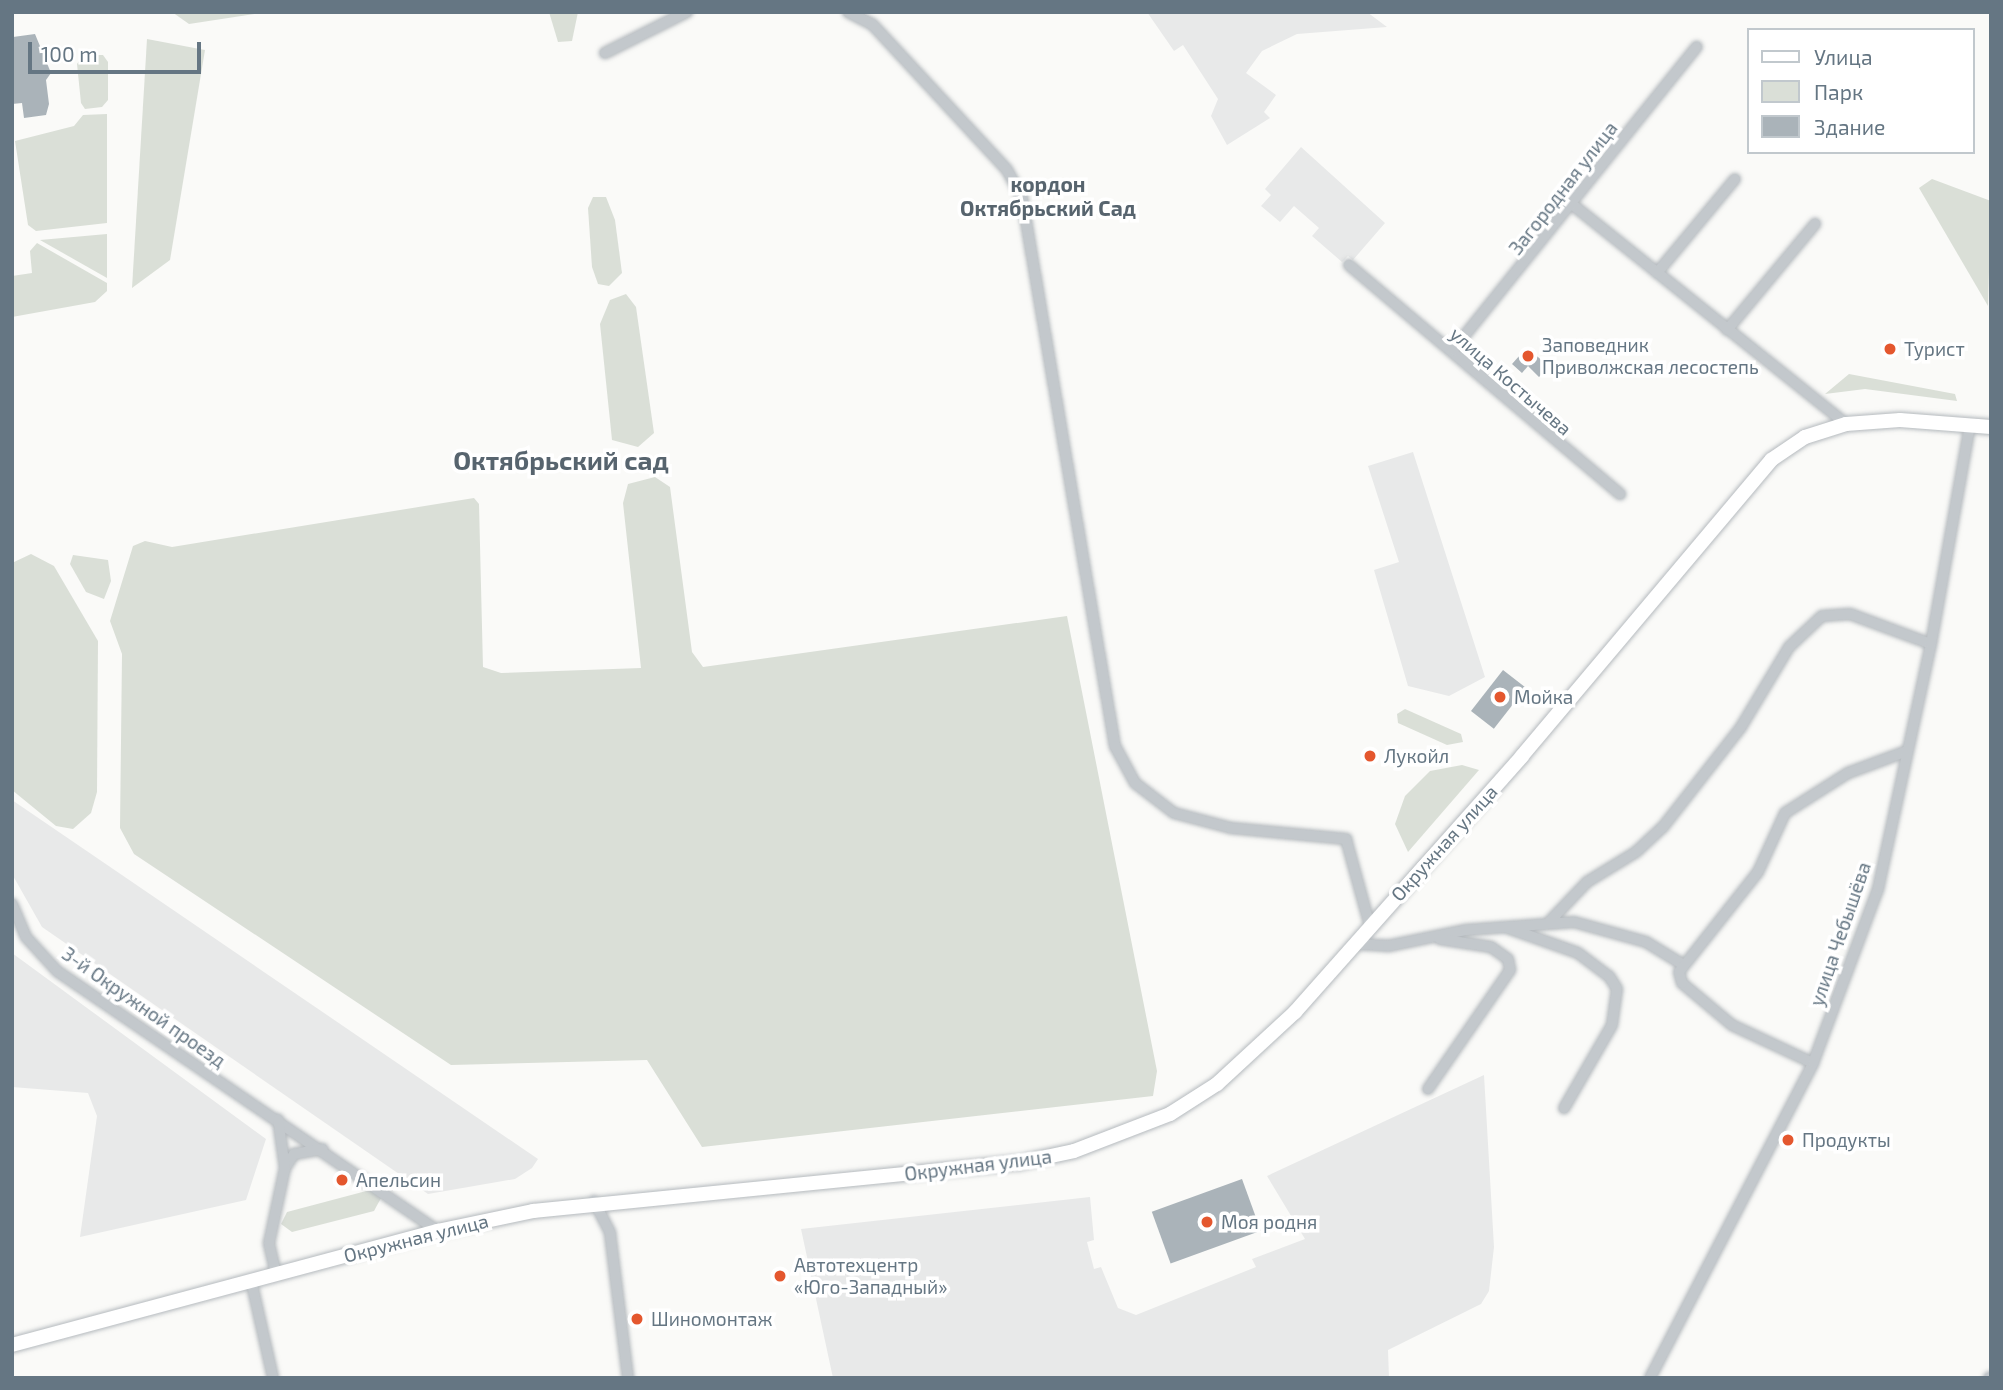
<!DOCTYPE html>
<meta charset="utf-8">
<style>
body{margin:0}
#map{position:relative;width:2003px;height:1390px;overflow:hidden;background:#fafaf8;font-family:"Exo 2",sans-serif}
div>[style]{position:absolute}
.built>*{inset:0;background:#e8e9e9}
.green>*{inset:0;background:#dadfd7}
.building>*{inset:0;background:#aab3b9;transform-origin:0 0}
.roads{filter:drop-shadow(0 0 2px #b5babe) drop-shadow(0 0 2px #b5babe)}
.minor>*{height:10px;margin:-5px;padding:0 5px;transform-origin:5px;border-radius:5px;background:#c3c8cc}
.primary>*{height:14px;margin:-7px;padding:0 7px;transform-origin:7px;border-radius:7px;background:#fff}
.dots>*{width:19px;height:19px;translate:-50% -50%;box-sizing:border-box;border:4px solid #fff;border-radius:50%}
span{translate:-50% -50%;white-space:nowrap;text-align:center;line-height:1.15;-webkit-text-stroke:7px #fff;paint-order:stroke}
.street-label{font-size:19px;color:#657683}
.poi-label{font-size:19px;color:#657683}
.left{translate:0 -50%;text-align:left}
.neighbourhood-label{font-size:21px;color:#57646e;font-weight:700}
.district-label{font-size:26px;color:#57646e;font-weight:700}
.frame{position:absolute;inset:0;border:14px solid #657683;pointer-events:none}
.legend{position:absolute;left:1747px;top:28px;width:228px;height:126px;box-sizing:border-box;background:#fff;border:2px solid #c1c8cd;margin:0;padding:9px 12px;list-style:none;font-size:21px;color:#657683}
.legend li{display:flex;align-items:center;gap:14px;height:35px}
.legend b{width:35px;border:2px solid #c1c8cd}
.scale{position:absolute;left:28px;top:42px;width:173px;height:32px;box-sizing:border-box;border:4px solid #657683;border-top:0;padding-left:9px;font-size:21px;line-height:24px;white-space:nowrap;color:#657683;-webkit-text-stroke:5px #fff;paint-order:stroke}
</style>
<div id="map">
<div class="built">
<div style="clip-path:polygon(1147px 12px,1367px 12px,1387px 27px,1297px 34px,1262px 51px,1246px 73px,1276px 95px,1264px 112px,1270px 118px,1227px 145px,1211px 116px,1218px 99px,1183px 45px,1174px 51px)"></div>
<div style="clip-path:polygon(1301px 147px,1385px 223px,1353px 260px,1348px 256px,1342px 262px,1312px 236px,1319px 228px,1294px 206px,1280px 222px,1261px 206px,1271px 195px,1265px 189px)"></div>
<div style="clip-path:polygon(1413px 452px,1485px 677px,1449px 696px,1408px 686px,1374px 570px,1399px 562px,1368px 466px)"></div>
<div style="clip-path:polygon(12px 800px,538px 1159px,532px 1168px,515px 1179px,428px 1194px,42px 927px,12px 874px)"></div>
<div style="clip-path:polygon(12px 953px,266px 1139px,246px 1200px,80px 1237px,97px 1116px,88px 1093px,12px 1087px)"></div>
<div style="clip-path:polygon(1484px 1075px,1494px 1247px,1489px 1291px,1481px 1304px,1388px 1350px,1389px 1378px,833px 1378px,801px 1229px,1090px 1197px,1094px 1240px,1087px 1242px,1094px 1269px,1101px 1267px,1118px 1308px,1136px 1315px,1256px 1267px,1252px 1259px,1305px 1239px,1267px 1176px)"></div>
</div>
<div class="green">
<div style="clip-path:polygon(172px 12px,268px 12px,189px 24px)"></div>
<div style="clip-path:polygon(549px 12px,578px 12px,572px 41px,558px 42px)"></div>
<div style="clip-path:polygon(147px 39px,205px 50px,170px 260px,132px 288px)"></div>
<div style="clip-path:polygon(83px 55px,103px 55px,108px 62px,108px 100px,102px 107px,85px 109px,81px 103px,77px 64px)"></div>
<div style="clip-path:polygon(107px 114px,107px 223px,36px 231px,28px 225px,15px 141px,74px 126px,83px 115px)"></div>
<div style="clip-path:polygon(1932px 179px,1991px 201px,1988px 306px,1919px 188px)"></div>
<div style="clip-path:polygon(593px 197px,606px 197px,615px 220px,622px 273px,609px 286px,598px 284px,592px 267px,588px 208px)"></div>
<div style="clip-path:polygon(107px 234px,107px 278px,40px 240px)"></div>
<div style="clip-path:polygon(37px 243px,107px 283px,107px 291px,95px 302px,12px 317px,12px 276px,32px 273px,30px 251px)"></div>
<div style="clip-path:polygon(626px 294px,636px 307px,654px 433px,638px 447px,612px 440px,600px 324px,610px 300px)"></div>
<div style="clip-path:polygon(1849px 374px,1955px 394px,1957px 401px,1865px 389px,1825px 394px)"></div>
<div style="clip-path:polygon(655px 477px,670px 487px,692px 652px,703px 667px,1067px 616px,1157px 1071px,1153px 1096px,702px 1147px,647px 1060px,451px 1065px,134px 854px,120px 828px,122px 654px,110px 621px,133px 546px,145px 541px,172px 547px,474px 498px,479px 504px,483px 667px,501px 673px,641px 668px,623px 503px,628px 484px)"></div>
<div style="clip-path:polygon(31px 554px,54px 566px,98px 641px,97px 792px,91px 813px,73px 829px,56px 826px,12px 790px,12px 563px)"></div>
<div style="clip-path:polygon(73px 555px,108px 560px,111px 581px,104px 599px,86px 592px,70px 564px)"></div>
<div style="clip-path:polygon(1405px 709px,1461px 734px,1463px 742px,1447px 745px,1398px 723px,1397px 714px)"></div>
<div style="clip-path:polygon(1462px 765px,1479px 770px,1408px 852px,1395px 824px,1405px 796px,1430px 771px)"></div>
<div style="clip-path:polygon(370px 1190px,381px 1198px,374px 1211px,292px 1232px,281px 1224px,287px 1212px)"></div>
</div>
<div class="building">
<div style="clip-path:polygon(35px 34px,51px 73px,46px 80px,49px 104px,46px 115px,24px 118px,22px 103px,12px 104px,13px 37px)"></div>
<div style="clip-path:polygon(1527px 347px,1549px 367px,1539px 377px,1528px 366px,1522px 373px,1512px 364px)"></div>
<div style="left:1503px;top:670px;width:29px;height:52px;rotate:38deg"></div>
<div style="left:1242px;top:1179px;width:55px;height:96px;rotate:70deg"></div>
</div>
<div class="roads">
<div class="minor">
<div style="left:848px;top:12px;width:27px;rotate:27deg"></div>
<div style="left:872px;top:24px;width:199px;rotate:47.2deg"></div>
<div style="left:1007px;top:170px;width:31px;rotate:61deg"></div>
<div style="left:1022px;top:197px;width:557px;rotate:80.39deg"></div>
<div style="left:1115px;top:746px;width:42px;rotate:61.6deg"></div>
<div style="left:1135px;top:783px;width:49px;rotate:37.6deg"></div>
<div style="left:1174px;top:813px;width:59px;rotate:14.7deg"></div>
<div style="left:1231px;top:828px;width:116px;rotate:5.5deg"></div>
<div style="left:1346px;top:839px;width:90px;rotate:74.6deg"></div>
<div style="left:605px;top:53px;width:92px;rotate:-26.6deg"></div>
<div style="left:1573px;top:205px;width:350px;rotate:38.7deg"></div>
<div style="left:1349px;top:265px;width:355px;rotate:40.2deg"></div>
<div style="left:1657px;top:273px;width:122px;rotate:-50.3deg"></div>
<div style="left:1727px;top:330px;width:138px;rotate:-50.3deg"></div>
<div style="left:1453px;top:350px;width:389px;rotate:-51.2deg"></div>
<div style="left:12px;top:904px;width:36px;rotate:67deg"></div>
<div style="left:26px;top:937px;width:46px;rotate:47.6deg"></div>
<div style="left:57px;top:971px;width:461px;rotate:34.3deg"></div>
<div style="left:1550px;top:921px;width:54px;rotate:-46.5deg"></div>
<div style="left:1587px;top:882px;width:57px;rotate:-31.5deg"></div>
<div style="left:1636px;top:852px;width:37px;rotate:-43deg"></div>
<div style="left:1663px;top:827px;width:127px;rotate:-52deg"></div>
<div style="left:1741px;top:727px;width:93px;rotate:-59deg"></div>
<div style="left:1789px;top:647px;width:45px;rotate:-43.2deg"></div>
<div style="left:1822px;top:616px;width:28px;rotate:-4deg"></div>
<div style="left:1850px;top:614px;width:86px;rotate:20.3deg"></div>
<div style="left:1505px;top:927px;width:77px;rotate:19.6deg"></div>
<div style="left:1578px;top:953px;width:39px;rotate:37deg"></div>
<div style="left:1609px;top:976px;width:15px;rotate:58deg"></div>
<div style="left:1617px;top:989px;width:36px;rotate:98deg"></div>
<div style="left:1612px;top:1025px;width:96px;rotate:120deg"></div>
<div style="left:1355px;top:944px;width:33px;rotate:3deg"></div>
<div style="left:1388px;top:946px;width:80px;rotate:-11.6deg"></div>
<div style="left:1466px;top:930px;width:108px;rotate:-4.2deg"></div>
<div style="left:1574px;top:922px;width:75px;rotate:15.5deg"></div>
<div style="left:1646px;top:942px;width:42px;rotate:31.4deg"></div>
<div style="left:1813px;top:1063px;width:89px;rotate:-154.9deg"></div>
<div style="left:1732px;top:1025px;width:65px;rotate:-140deg"></div>
<div style="left:1682px;top:983px;width:11px;rotate:-105deg"></div>
<div style="left:1679px;top:972px;width:127px;rotate:-51.7deg"></div>
<div style="left:1758px;top:872px;width:65px;rotate:-65.4deg"></div>
<div style="left:1785px;top:813px;width:75px;rotate:-32.4deg"></div>
<div style="left:1848px;top:773px;width:63px;rotate:-20.4deg"></div>
<div style="left:1428px;top:1089px;width:145px;rotate:-55.4deg"></div>
<div style="left:1510px;top:970px;width:11px;rotate:-100deg"></div>
<div style="left:1508px;top:959px;width:21px;rotate:-145deg"></div>
<div style="left:1491px;top:947px;width:52px;rotate:-171.1deg"></div>
<div style="left:285px;top:1168px;width:17px;rotate:-57deg"></div>
<div style="left:294px;top:1154px;width:29px;rotate:-10deg"></div>
<div style="left:594px;top:1201px;width:36px;rotate:63deg"></div>
<div style="left:610px;top:1233px;width:146px;rotate:82.9deg"></div>
<div style="left:276px;top:1274px;width:32px;rotate:-103deg"></div>
<div style="left:269px;top:1243px;width:77px;rotate:-78deg"></div>
<div style="left:285px;top:1168px;width:49px;rotate:-98.1deg"></div>
<div style="left:251px;top:1280px;width:100px;rotate:77.3deg"></div>
<div style="left:1650px;top:1378px;width:355px;rotate:-62.6deg"></div>
<div style="left:1813px;top:1063px;width:186px;rotate:-69.5deg"></div>
<div style="left:1878px;top:889px;width:251px;rotate:-77.8deg"></div>
<div style="left:1931px;top:644px;width:222px;rotate:-79.9deg"></div>
<div style="left:1989px;top:1378px;width:2px;rotate:-27deg"></div>
</div>
<div class="primary">
<div style="left:12px;top:1345px;width:441px;rotate:-15deg"></div>
<div style="left:438px;top:1231px;width:97px;rotate:-11.9deg"></div>
<div style="left:533px;top:1211px;width:487px;rotate:-5.7deg"></div>
<div style="left:1018px;top:1163px;width:57px;rotate:-12.1deg"></div>
<div style="left:1074px;top:1151px;width:103px;rotate:-21.1deg"></div>
<div style="left:1170px;top:1114px;width:56px;rotate:-32.6deg"></div>
<div style="left:1217px;top:1084px;width:106px;rotate:-42.7deg"></div>
<div style="left:1295px;top:1012px;width:342px;rotate:-48.4deg"></div>
<div style="left:1522px;top:756px;width:387px;rotate:-49.9deg"></div>
<div style="left:1771px;top:460px;width:41px;rotate:-34.1deg"></div>
<div style="left:1805px;top:437px;width:43px;rotate:-17.6deg"></div>
<div style="left:1846px;top:424px;width:54px;rotate:-4.2deg"></div>
<div style="left:1900px;top:420px;width:91px;rotate:4.4deg"></div>
</div>
</div>
<div class="dots">
<div style="left:1890px;top:349px;background:#e4572e"></div>
<div style="left:1528px;top:356px;background:#e4572e"></div>
<div style="left:1500px;top:697px;background:#e4572e"></div>
<div style="left:1370px;top:756px;background:#e4572e"></div>
<div style="left:1788px;top:1140px;background:#e4572e"></div>
<div style="left:342px;top:1180px;background:#e4572e"></div>
<div style="left:1207px;top:1222px;background:#e4572e"></div>
<div style="left:780px;top:1276px;background:#e4572e"></div>
<div style="left:637px;top:1319px;background:#e4572e"></div>
</div>
<div class="street-label">
<span style="left:1563px;top:188px;rotate:-52deg">Загородная улица</span>
<span style="left:1511px;top:381px;rotate:41deg">улица Костычева</span>
<span style="left:1444px;top:843px;rotate:-48deg">Окружная улица</span>
<span style="left:1840px;top:934px;rotate:-71deg">улица Чебышёва</span>
<span style="left:144px;top:1007px;rotate:35deg">3-й Окружной проезд</span>
<span style="left:978px;top:1165px;rotate:-7deg">Окружная улица</span>
<span style="left:416px;top:1238px;rotate:-14deg">Окружная улица</span>
</div>
<div class="poi-label">
<span class="left" style="left:1542px;top:356px">Заповедник<br>Приволжская лесостепь</span>
<span class="left" style="left:1904px;top:349px">Турист</span>
<span class="left" style="left:1514px;top:697px">Мойка</span>
<span class="left" style="left:1384px;top:756px">Лукойл</span>
<span class="left" style="left:1802px;top:1140px">Продукты</span>
<span class="left" style="left:356px;top:1180px">Апельсин</span>
<span class="left" style="left:1221px;top:1222px">Моя родня</span>
<span class="left" style="left:794px;top:1276px">Автотехцентр<br>«Юго-Западный»</span>
<span class="left" style="left:651px;top:1319px">Шиномонтаж</span>
</div>
<div class="neighbourhood-label">
<span style="left:1048px;top:196px">кордон<br>Октябрьский Сад</span>
</div>
<div class="district-label">
<span style="left:561px;top:460px">Октябрьский сад</span>
</div>
<div class="frame"></div>
<ul class="legend">
<li><b style="height:9px;background:#fff"></b>Улица</li>
<li><b style="height:19px;background:#dadfd7"></b>Парк</li>
<li><b style="height:19px;background:#aab3b9"></b>Здание</li>
</ul>
<div class="scale">100 m</div>
</div>
